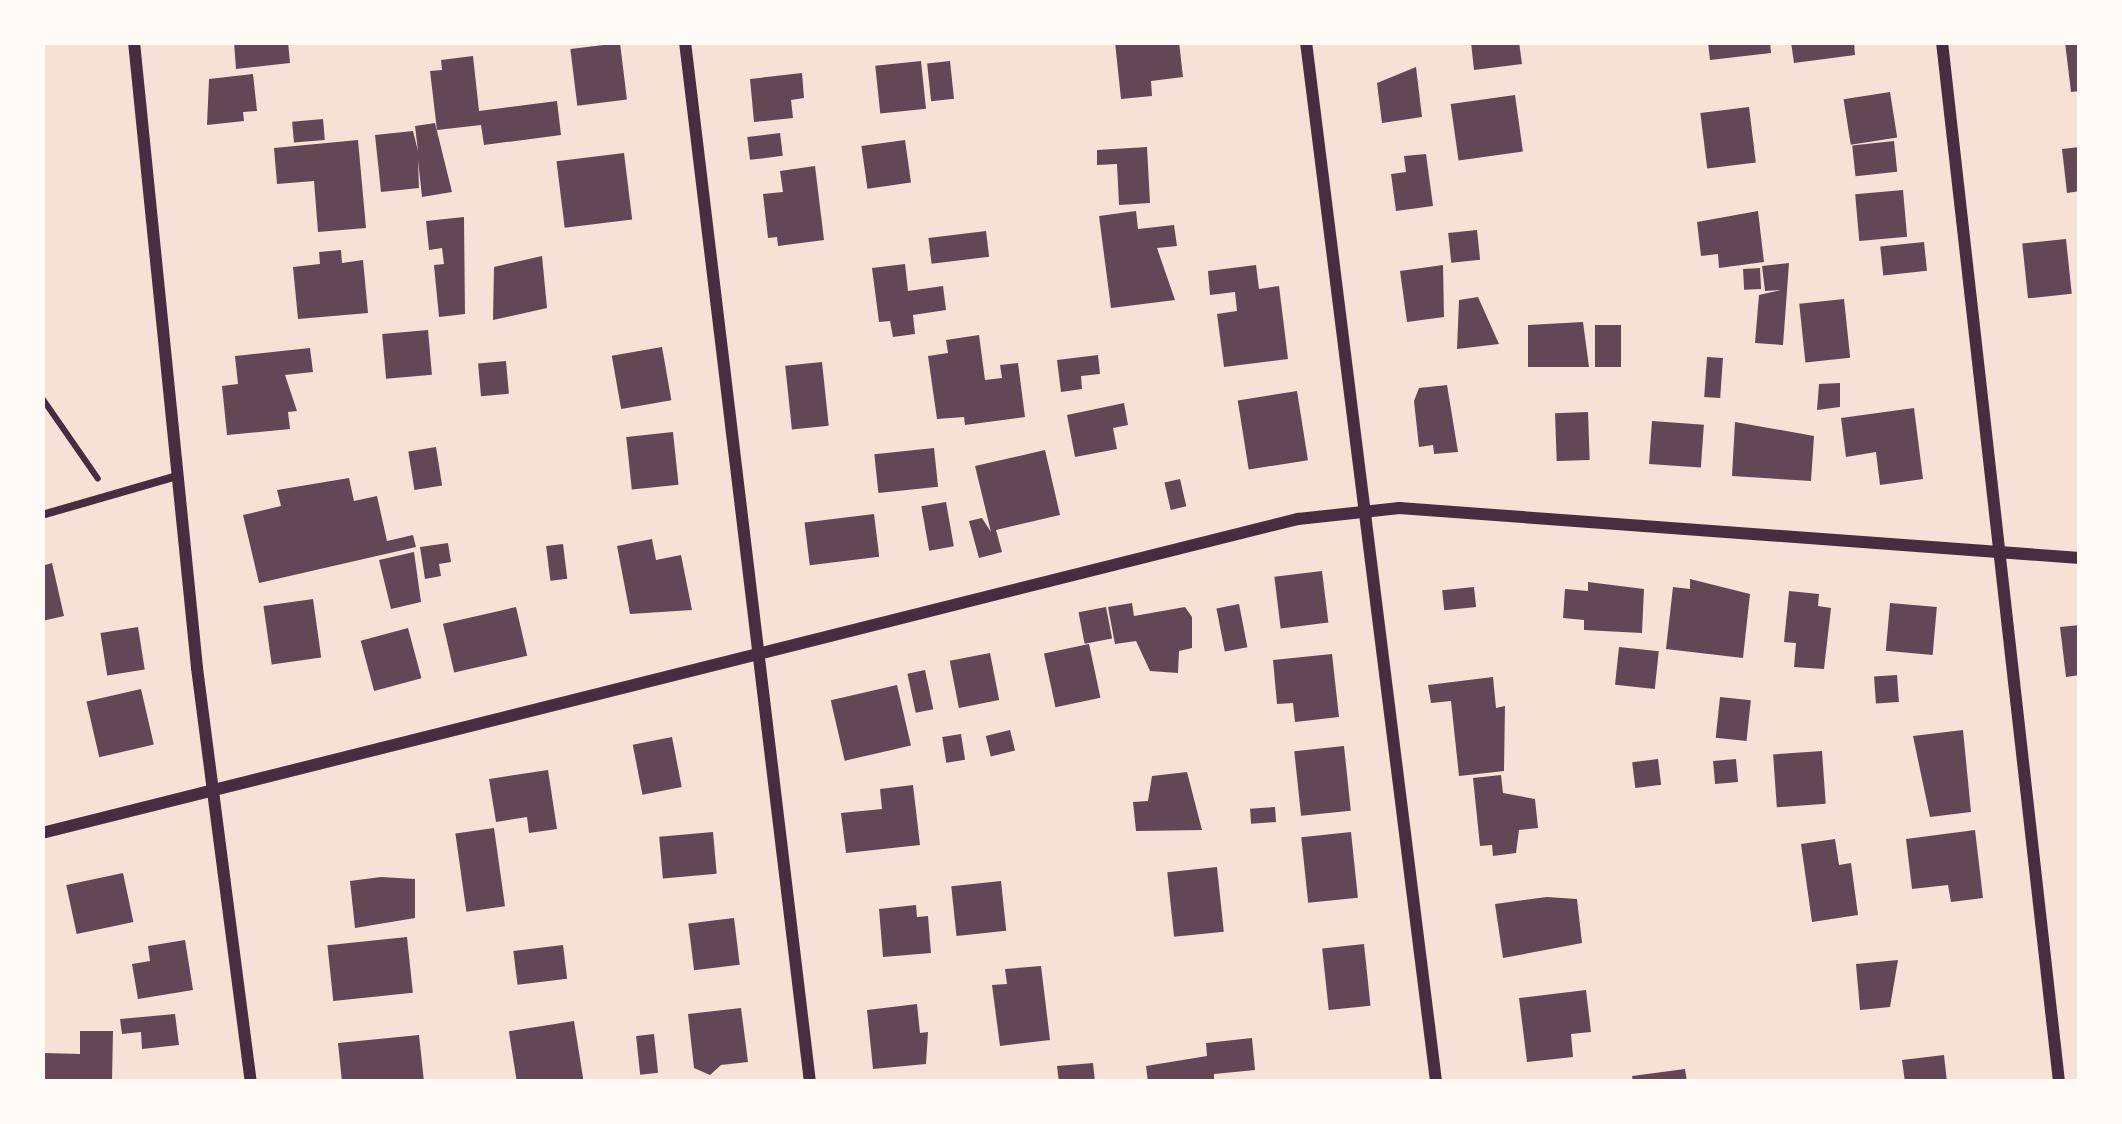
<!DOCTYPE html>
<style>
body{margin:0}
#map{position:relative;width:2122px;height:1124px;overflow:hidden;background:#f7e1d7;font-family:Overpass,sans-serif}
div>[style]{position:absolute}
.building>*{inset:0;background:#644757;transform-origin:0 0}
.path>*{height:6px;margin:-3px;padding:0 3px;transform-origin:3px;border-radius:3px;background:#4a2c40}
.service>*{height:8px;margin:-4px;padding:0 4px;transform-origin:4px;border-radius:4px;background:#4a2c40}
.minor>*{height:12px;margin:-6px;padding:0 6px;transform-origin:6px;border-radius:6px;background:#4a2c40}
span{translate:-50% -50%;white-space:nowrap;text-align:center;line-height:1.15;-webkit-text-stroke:10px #fffaf5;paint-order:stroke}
.frame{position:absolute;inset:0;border:45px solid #fffaf5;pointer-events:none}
</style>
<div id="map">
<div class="building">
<div style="clip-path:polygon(234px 42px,288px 42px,290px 63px,236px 69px)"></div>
<div style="clip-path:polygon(1115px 42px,1179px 42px,1183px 77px,1151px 81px,1152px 96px,1121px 99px)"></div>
<div style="clip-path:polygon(1471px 42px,1519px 42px,1522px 64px,1474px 70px)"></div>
<div style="clip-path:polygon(1708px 42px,1770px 42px,1771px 53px,1710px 60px)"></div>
<div style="clip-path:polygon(1791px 42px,1854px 42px,1855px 55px,1794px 63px)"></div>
<div style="clip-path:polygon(2065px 42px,2080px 42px,2080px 91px,2071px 92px)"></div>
<div style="left:620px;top:43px;width:57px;height:50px;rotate:83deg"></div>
<div style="clip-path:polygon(473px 56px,479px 111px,557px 101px,561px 135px,484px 145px,481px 125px,437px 130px,430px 71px,442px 70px,441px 60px)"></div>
<div style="left:921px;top:61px;width:48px;height:46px;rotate:84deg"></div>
<div style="left:950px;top:61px;width:38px;height:23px;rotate:84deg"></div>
<div style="clip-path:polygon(1416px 67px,1422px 117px,1382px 123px,1377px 83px)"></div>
<div style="clip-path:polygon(802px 73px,804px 98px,791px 100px,793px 118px,754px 122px,750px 79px)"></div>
<div style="clip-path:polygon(253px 74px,257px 111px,243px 112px,244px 121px,207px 125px,209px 79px)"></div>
<div style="left:1890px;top:92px;width:46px;height:47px;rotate:81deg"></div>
<div style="left:1515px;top:95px;width:57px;height:65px;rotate:82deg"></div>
<div style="left:1749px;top:107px;width:56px;height:49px;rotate:83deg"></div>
<div style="left:323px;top:119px;width:21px;height:31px;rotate:85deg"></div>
<div style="clip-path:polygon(435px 123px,452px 192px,422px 197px,418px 160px,419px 188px,381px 192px,375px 135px,413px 131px,418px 151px,415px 126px)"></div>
<div style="left:780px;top:133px;width:23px;height:33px;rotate:83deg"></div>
<div style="clip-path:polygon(358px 140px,366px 228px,318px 232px,314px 181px,277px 184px,274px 148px)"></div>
<div style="left:905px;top:140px;width:43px;height:44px;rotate:82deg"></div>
<div style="left:1894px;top:141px;width:31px;height:42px;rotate:84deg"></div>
<div style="clip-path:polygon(1147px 147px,1150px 203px,1119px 205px,1117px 164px,1097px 165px,1097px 150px)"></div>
<div style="clip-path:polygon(2080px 147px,2080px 191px,2067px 193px,2062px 149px)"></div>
<div style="left:624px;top:153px;width:67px;height:68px;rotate:83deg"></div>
<div style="clip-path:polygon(1426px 154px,1433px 206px,1396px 211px,1391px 174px,1406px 172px,1404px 156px)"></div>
<div style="clip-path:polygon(815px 166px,824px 240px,778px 246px,777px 237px,768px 238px,763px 194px,783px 192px,780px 171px)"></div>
<div style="left:1903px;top:190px;width:47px;height:48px;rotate:85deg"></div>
<div style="clip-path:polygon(1136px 211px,1138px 229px,1174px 225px,1177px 246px,1157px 248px,1175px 300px,1111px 308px,1099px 216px)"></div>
<div style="clip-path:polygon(1758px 211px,1764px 262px,1719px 268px,1718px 254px,1701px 256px,1697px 222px)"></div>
<div style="clip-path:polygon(464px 217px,465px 314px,439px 317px,434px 265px,444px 264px,442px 248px,429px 250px,426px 221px)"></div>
<div style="left:1477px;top:230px;width:30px;height:29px;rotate:84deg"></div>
<div style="left:986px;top:231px;width:26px;height:58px;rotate:83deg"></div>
<div style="left:2066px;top:239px;width:55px;height:44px;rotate:84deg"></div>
<div style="left:1924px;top:242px;width:29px;height:44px;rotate:84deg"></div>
<div style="clip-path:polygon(341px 250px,342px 263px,363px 260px,368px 313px,298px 319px,293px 267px,320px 264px,319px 252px)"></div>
<div style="clip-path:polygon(542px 256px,547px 308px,493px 320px,494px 267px)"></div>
<div style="clip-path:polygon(1789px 263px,1783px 345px,1755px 343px,1759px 295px,1781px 290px,1765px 291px,1762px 266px)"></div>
<div style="clip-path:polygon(905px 264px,908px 291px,943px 286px,946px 310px,913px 315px,915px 334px,893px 337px,890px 321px,879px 322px,872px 268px)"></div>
<div style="clip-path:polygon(1256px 265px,1259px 289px,1279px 286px,1288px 359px,1224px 367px,1217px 314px,1237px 311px,1235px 292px,1210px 295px,1208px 271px)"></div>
<div style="clip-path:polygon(1443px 265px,1444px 317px,1407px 322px,1400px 271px)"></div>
<div style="left:1760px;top:268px;width:21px;height:17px;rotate:87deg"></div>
<div style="clip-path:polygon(1478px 297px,1499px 344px,1457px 349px,1459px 300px)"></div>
<div style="left:1844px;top:299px;width:59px;height:45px;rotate:84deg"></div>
<div style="clip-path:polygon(1583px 322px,1589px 367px,1528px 367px,1528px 325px)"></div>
<div style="left:1595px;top:325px;width:26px;height:42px"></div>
<div style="left:428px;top:330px;width:45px;height:46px;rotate:85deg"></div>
<div style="clip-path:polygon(979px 335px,985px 380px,1002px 378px,1000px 365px,1018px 363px,1025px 417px,965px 425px,964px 417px,937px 419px,928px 356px,948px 353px,946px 340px)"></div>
<div style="left:662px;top:347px;width:54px;height:51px;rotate:80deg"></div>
<div style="clip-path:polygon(310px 348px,313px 372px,285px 375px,297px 411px,288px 412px,290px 429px,227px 435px,222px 386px,238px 384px,235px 356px)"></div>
<div style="clip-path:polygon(1098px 355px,1100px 374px,1081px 376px,1082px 389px,1061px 392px,1057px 360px)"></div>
<div style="left:1707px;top:357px;width:16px;height:40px;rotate:4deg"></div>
<div style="left:506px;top:361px;width:33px;height:28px;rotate:85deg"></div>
<div style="left:822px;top:362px;width:64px;height:37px;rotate:84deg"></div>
<div style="clip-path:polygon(1840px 383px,1840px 407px,1817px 410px,1819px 384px)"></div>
<div style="clip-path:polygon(1447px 385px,1458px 452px,1434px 454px,1433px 445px,1419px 447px,1414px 401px,1419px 388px)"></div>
<div style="left:1297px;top:391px;width:70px;height:60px;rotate:81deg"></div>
<div style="clip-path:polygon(1124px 403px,1128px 425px,1113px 428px,1117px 449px,1075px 457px,1067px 415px)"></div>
<div style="clip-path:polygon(1914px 408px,1923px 479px,1880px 485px,1876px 452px,1846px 457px,1841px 418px)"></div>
<div style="left:1588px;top:412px;width:48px;height:33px;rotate:88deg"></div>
<div style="left:1652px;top:421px;width:52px;height:43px;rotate:4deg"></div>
<div style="clip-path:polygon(1735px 422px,1814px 436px,1811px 481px,1732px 476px)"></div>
<div style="left:673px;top:432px;width:53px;height:47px;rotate:84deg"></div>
<div style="left:436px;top:447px;width:39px;height:28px;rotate:81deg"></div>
<div style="left:934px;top:448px;width:39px;height:60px;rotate:84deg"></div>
<div style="clip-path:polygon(1045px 450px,1060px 515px,996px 530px,1002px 552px,979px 558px,969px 521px,982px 518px,991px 532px,975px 466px)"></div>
<div style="clip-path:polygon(349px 478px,354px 501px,377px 496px,387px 541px,413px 535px,416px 547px,259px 583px,243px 515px,281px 506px,277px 490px)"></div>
<div style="left:1180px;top:479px;width:28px;height:16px;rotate:77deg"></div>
<div style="left:946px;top:502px;width:45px;height:25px;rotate:80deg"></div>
<div style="left:874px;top:514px;width:43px;height:70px;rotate:83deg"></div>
<div style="clip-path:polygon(652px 539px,656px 560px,681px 555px,692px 610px,630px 614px,617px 546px)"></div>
<div style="clip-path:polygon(448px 543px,451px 562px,439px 564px,441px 576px,425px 579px,420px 547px)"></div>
<div style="left:563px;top:544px;width:35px;height:17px;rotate:83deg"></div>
<div style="clip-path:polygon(414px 552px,421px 602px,391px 609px,379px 560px)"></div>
<div style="clip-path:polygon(52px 563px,64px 616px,42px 621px,42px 566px)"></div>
<div style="left:1322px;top:571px;width:52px;height:48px;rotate:83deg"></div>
<div style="clip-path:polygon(1690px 579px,1750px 594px,1743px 658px,1666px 649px,1673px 587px,1690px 589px)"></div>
<div style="clip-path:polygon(1588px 582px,1644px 589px,1642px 633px,1584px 630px,1584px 620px,1563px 618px,1565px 589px,1588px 591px)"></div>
<div style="left:1474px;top:587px;width:20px;height:32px;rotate:84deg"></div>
<div style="clip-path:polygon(1789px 591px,1819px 594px,1818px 606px,1831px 608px,1824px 669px,1794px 667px,1796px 643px,1784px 642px)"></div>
<div style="left:313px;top:599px;width:59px;height:50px;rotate:82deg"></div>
<div style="clip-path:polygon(1132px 603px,1134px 616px,1185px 607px,1192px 617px,1192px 648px,1179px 651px,1178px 673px,1150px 671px,1136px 641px,1115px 644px,1108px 607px)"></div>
<div style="left:1890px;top:603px;width:47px;height:48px;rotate:5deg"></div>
<div style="left:1239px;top:604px;width:44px;height:23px;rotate:79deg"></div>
<div style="left:516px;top:607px;width:50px;height:75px;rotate:77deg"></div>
<div style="left:1106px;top:607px;width:32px;height:28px;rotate:79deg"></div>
<div style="clip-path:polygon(2080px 625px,2080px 675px,2066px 677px,2060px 627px)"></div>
<div style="left:138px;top:627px;width:43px;height:38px;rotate:81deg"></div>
<div style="left:408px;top:628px;width:52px;height:49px;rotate:75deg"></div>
<div style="left:1089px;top:644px;width:55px;height:46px;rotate:78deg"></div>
<div style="left:1619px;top:647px;width:40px;height:38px;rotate:6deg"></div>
<div style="left:990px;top:653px;width:48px;height:41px;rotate:79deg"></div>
<div style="clip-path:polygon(1332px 654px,1339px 717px,1295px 722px,1293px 703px,1277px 704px,1273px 660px)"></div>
<div style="left:925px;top:670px;width:40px;height:18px;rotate:78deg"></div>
<div style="left:1897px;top:675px;width:27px;height:23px;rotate:86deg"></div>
<div style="clip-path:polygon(1493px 677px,1496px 708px,1505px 706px,1504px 771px,1459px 776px,1451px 701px,1431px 703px,1428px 685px)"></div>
<div style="left:897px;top:685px;width:62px;height:68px;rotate:77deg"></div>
<div style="left:141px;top:689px;width:57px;height:56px;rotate:77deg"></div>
<div style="left:1720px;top:697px;width:31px;height:41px;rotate:6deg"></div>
<div style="left:1010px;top:730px;width:21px;height:25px;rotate:76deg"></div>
<div style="clip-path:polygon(1963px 730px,1971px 812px,1930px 817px,1913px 736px)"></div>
<div style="left:961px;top:734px;width:26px;height:19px;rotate:81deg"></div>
<div style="left:672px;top:737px;width:51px;height:40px;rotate:79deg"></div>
<div style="left:1344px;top:746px;width:65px;height:50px;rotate:84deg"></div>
<div style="left:1822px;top:751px;width:53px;height:49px;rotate:86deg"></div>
<div style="left:1658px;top:759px;width:26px;height:26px;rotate:83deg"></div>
<div style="left:1736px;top:759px;width:23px;height:23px;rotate:85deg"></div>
<div style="clip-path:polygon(548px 770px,557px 829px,529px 833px,527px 817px,496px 822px,489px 779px)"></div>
<div style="clip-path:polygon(1187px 772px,1202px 830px,1136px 831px,1133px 802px,1148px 801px,1152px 776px)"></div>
<div style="clip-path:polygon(1501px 775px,1503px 793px,1535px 799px,1538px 828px,1519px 830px,1516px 853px,1493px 856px,1492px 845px,1480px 846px,1473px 778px)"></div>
<div style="clip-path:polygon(913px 785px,920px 845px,846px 853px,841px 813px,882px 809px,880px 789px)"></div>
<div style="left:1275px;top:807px;width:15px;height:25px;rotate:86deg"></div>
<div style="left:494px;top:828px;width:79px;height:39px;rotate:82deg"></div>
<div style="clip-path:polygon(1975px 830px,1983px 898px,1951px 902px,1948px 885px,1912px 889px,1906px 839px)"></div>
<div style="left:713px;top:832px;width:42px;height:54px;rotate:85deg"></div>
<div style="left:1351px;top:832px;width:66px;height:50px;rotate:84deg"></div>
<div style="clip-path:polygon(1835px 839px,1839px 865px,1851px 863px,1858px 915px,1812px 922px,1801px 844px)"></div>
<div style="left:1217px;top:867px;width:65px;height:50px;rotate:84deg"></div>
<div style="left:123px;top:873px;width:50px;height:58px;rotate:78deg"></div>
<div style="clip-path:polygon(381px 877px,415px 879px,415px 918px,355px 928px,350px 881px)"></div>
<div style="left:1001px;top:881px;width:50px;height:50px;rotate:84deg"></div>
<div style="clip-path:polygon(1547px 897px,1577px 899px,1582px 943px,1503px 958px,1495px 904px)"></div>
<div style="clip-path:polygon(916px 905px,917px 917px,928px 916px,931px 953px,883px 957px,879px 909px)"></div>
<div style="left:734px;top:918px;width:47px;height:46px;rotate:83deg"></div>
<div style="left:407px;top:937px;width:56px;height:80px;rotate:84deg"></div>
<div style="clip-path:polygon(185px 940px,193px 990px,138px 999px,132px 964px,150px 961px,148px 946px)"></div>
<div style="left:1364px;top:944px;width:62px;height:42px;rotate:84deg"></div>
<div style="left:563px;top:945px;width:34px;height:50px;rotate:83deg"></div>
<div style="clip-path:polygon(1898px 960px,1890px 1007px,1860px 1010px,1856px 964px)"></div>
<div style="clip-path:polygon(1041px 966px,1050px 1040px,1000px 1046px,992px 985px,1007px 984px,1005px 969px)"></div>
<div style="clip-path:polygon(1586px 990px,1591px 1032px,1571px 1034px,1573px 1057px,1527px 1062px,1519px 998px)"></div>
<div style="clip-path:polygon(917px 1004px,920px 1033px,928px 1032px,926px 1064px,873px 1069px,867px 1010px)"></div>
<div style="clip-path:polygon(741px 1008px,748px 1062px,721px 1065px,710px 1075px,694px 1068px,688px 1014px)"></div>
<div style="clip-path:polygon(175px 1014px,179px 1045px,142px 1049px,141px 1032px,122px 1034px,120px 1019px)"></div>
<div style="left:574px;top:1021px;width:60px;height:66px;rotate:81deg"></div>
<div style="clip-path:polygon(80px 1031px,113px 1031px,112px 1082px,43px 1082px,44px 1053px,80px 1054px)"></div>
<div style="left:654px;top:1034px;width:39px;height:18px;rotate:84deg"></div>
<div style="clip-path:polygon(419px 1035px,424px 1082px,342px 1082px,338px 1043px)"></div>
<div style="clip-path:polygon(1252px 1038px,1255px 1070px,1214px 1074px,1214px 1082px,1148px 1082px,1146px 1066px,1207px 1056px,1206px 1043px)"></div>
<div style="clip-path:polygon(1944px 1055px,1947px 1082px,1905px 1082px,1902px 1060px)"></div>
<div style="clip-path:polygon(1093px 1063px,1095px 1082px,1059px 1082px,1057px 1066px)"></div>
<div style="clip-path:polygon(1685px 1069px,1687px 1082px,1633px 1082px,1632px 1076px)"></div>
</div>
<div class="path">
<div style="left:42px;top:398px;width:98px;rotate:55.3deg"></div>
</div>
<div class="service">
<div style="left:42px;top:515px;width:141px;rotate:-16.1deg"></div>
</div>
<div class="minor">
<div style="left:134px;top:42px;width:629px;rotate:84.25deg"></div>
<div style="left:197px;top:668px;width:418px;rotate:82.6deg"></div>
<div style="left:685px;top:42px;width:1047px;rotate:83.15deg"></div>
<div style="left:1306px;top:42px;width:1048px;rotate:82.87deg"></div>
<div style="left:1942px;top:42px;width:1047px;rotate:83.58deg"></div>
<div style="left:42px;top:833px;width:1295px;rotate:-14.04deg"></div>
<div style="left:1298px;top:519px;width:102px;rotate:-6.2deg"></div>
<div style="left:1399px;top:508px;width:683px;rotate:4.2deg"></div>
</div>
<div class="frame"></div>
</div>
